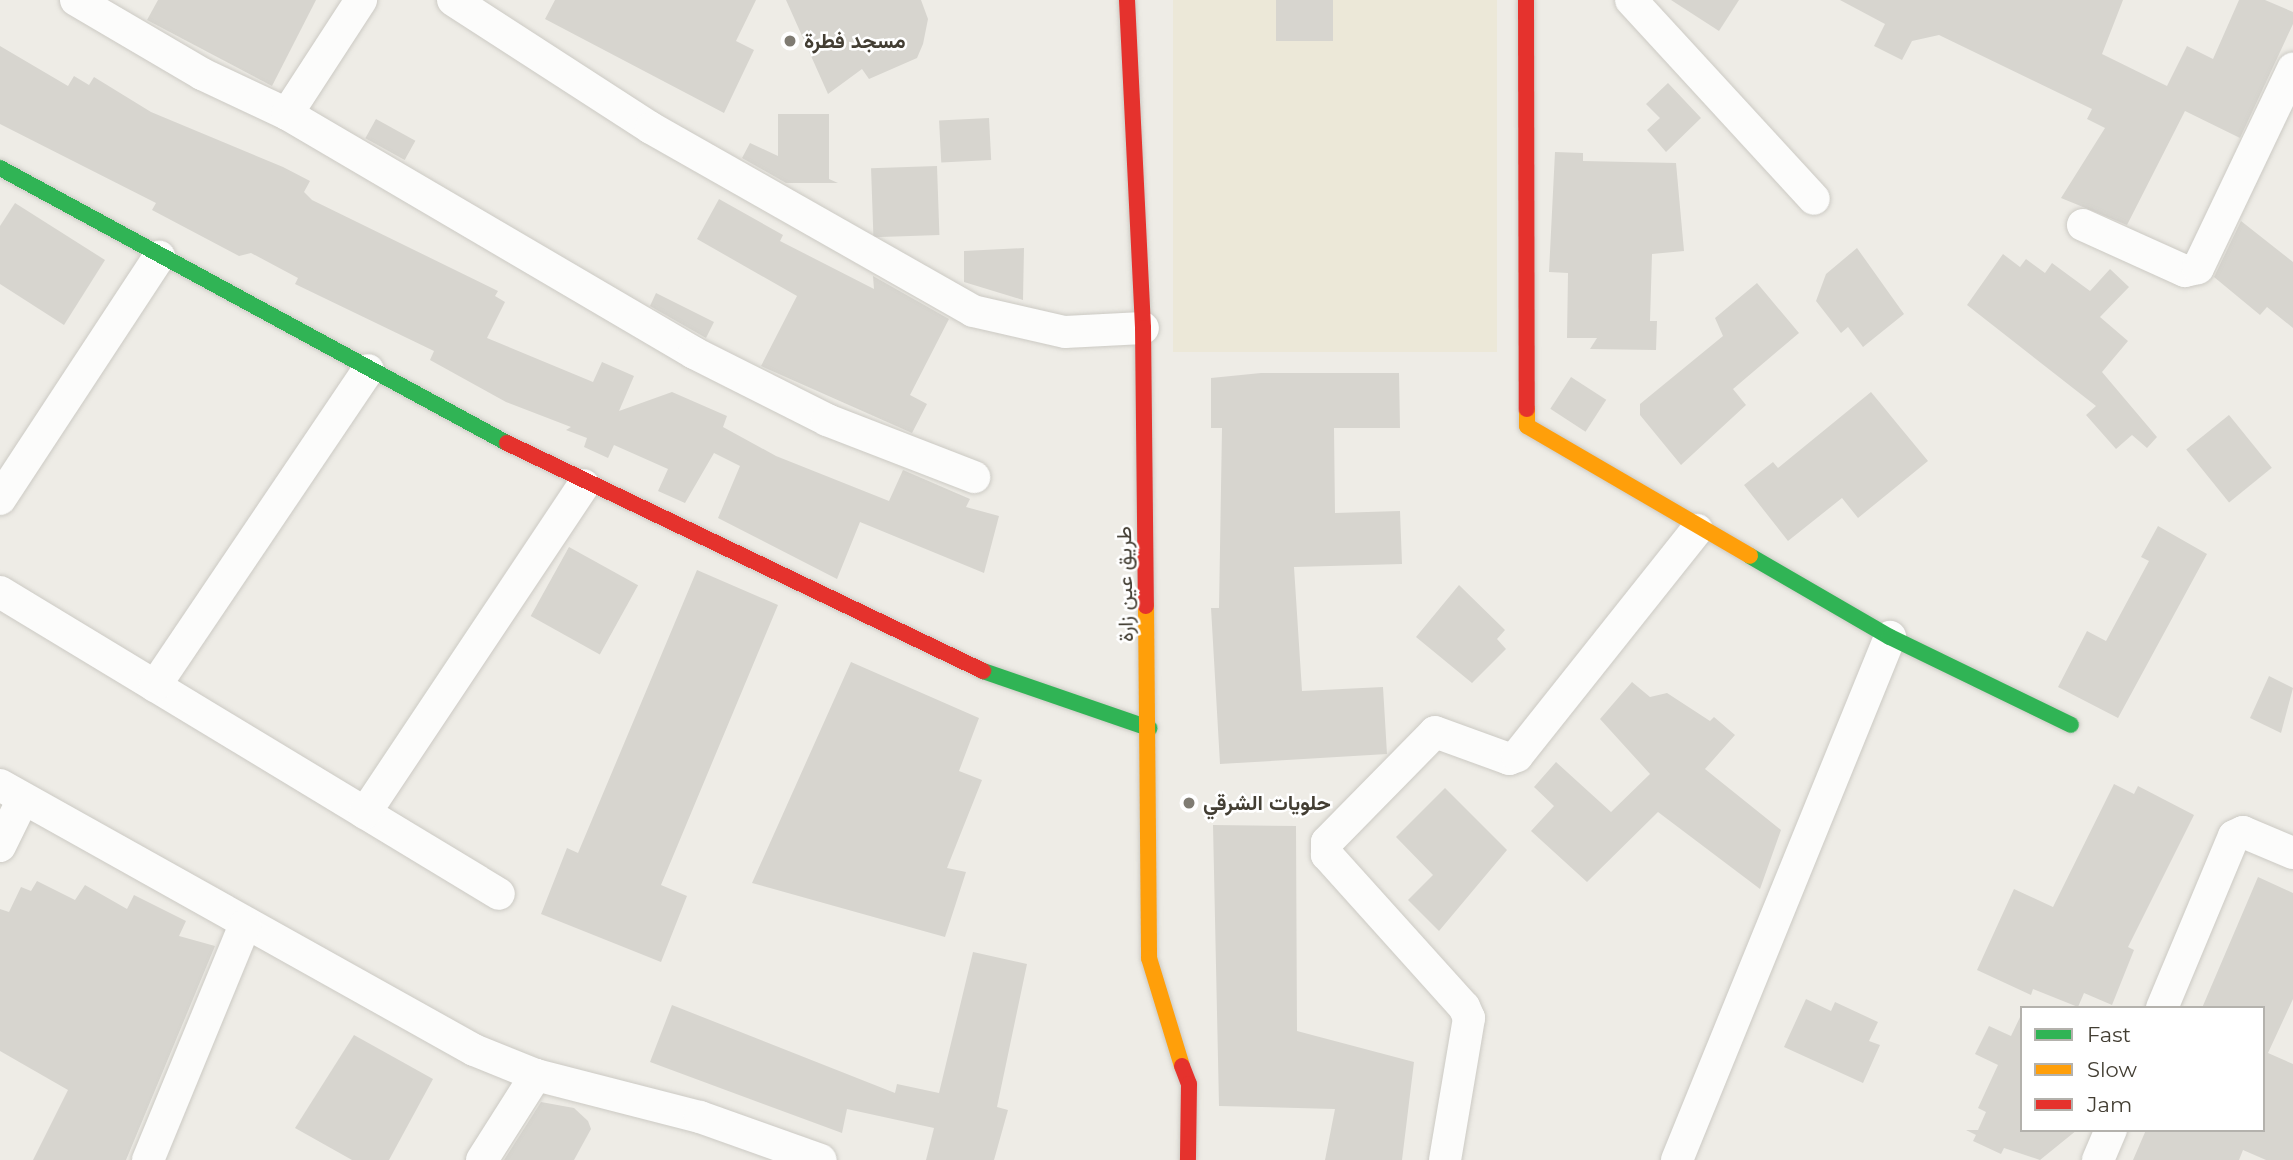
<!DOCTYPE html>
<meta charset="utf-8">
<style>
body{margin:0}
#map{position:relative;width:2293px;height:1160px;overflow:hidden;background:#eeece6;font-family:Montserrat,Vazirmatn,sans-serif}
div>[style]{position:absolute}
.education>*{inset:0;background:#ece8d8;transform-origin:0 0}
.building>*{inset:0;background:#d7d5cf;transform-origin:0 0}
.roads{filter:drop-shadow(0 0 2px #cccac4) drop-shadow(0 0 2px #cccac4)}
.street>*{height:32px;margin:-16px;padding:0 16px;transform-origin:16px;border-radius:16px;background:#fcfcfb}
.fast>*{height:16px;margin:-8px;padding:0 8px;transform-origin:8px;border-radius:8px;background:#30b455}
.slow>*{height:16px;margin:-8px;padding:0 8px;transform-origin:8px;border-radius:8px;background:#ff9f0a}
.jam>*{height:16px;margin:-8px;padding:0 8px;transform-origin:8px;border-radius:8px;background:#e5322d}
.dots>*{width:19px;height:19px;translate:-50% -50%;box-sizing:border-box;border:4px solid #fff;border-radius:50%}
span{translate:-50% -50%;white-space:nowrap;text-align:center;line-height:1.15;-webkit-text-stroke:5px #fff;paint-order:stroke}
.poi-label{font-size:21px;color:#433e33;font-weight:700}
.left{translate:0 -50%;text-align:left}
.street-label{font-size:21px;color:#433e33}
.legend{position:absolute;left:2020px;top:1006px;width:245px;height:126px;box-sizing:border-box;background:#fff;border:2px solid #b4b2ad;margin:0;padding:9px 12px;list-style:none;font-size:21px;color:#433e33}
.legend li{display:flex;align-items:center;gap:14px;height:35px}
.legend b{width:35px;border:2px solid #b4b2ad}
</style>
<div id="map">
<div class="education">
<div style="left:1173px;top:0;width:324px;height:352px"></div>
</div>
<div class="building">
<div style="clip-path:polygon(158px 0,316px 0,272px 86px,147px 20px)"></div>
<div style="clip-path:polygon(555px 0,756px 0,736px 41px,754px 50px,724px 113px,545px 19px)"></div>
<div style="clip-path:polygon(786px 0,921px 0,928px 19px,923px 44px,917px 58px,869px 79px,862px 69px,828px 94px)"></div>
<div style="left:1276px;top:0;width:57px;height:41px"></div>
<div style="clip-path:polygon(1671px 0,1739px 0,1719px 31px)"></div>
<div style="clip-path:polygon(1840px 0,2123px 0,2102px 54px,2167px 86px,2187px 46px,2213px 59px,2239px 0,2265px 0,2293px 12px,2293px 24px,2240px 138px,2185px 111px,2127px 225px,2061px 198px,2105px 128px,2087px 119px,2092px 109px,1939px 35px,1912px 41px,1902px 60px,1874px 46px,1885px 24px)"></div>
<div style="clip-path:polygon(0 46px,68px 86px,74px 76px,89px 85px,94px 77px,151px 112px,283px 167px,310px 181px,304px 192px,312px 200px,498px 291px,495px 296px,505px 302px,487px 338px,593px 382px,602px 362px,634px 376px,619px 411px,672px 392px,727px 416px,723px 427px,776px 456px,889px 501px,903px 470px,970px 499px,966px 507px,999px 516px,984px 573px,860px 522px,837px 579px,718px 518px,740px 466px,714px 453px,685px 503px,658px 491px,668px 469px,614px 445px,608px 458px,584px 447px,587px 438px,566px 430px,571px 427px,506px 402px,430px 360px,434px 351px,295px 284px,298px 278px,251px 253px,239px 256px,152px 210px,156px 203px,0 124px)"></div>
<div style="clip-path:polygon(1668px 83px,1701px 118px,1666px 152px,1647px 130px,1660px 118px,1646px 104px)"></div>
<div style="clip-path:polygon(778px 114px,829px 114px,829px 179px,838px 183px,786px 183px,742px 158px,750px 143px,778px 156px)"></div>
<div style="left:989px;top:118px;width:42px;height:50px;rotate:87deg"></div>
<div style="left:376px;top:119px;width:45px;height:22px;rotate:29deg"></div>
<div style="clip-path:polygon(1555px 152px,1583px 153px,1583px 161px,1676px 163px,1684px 251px,1652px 254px,1650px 321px,1657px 321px,1656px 350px,1590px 349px,1597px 338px,1567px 338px,1568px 273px,1549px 272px)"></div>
<div style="left:937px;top:166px;width:69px;height:66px;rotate:88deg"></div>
<div style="clip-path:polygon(719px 199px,783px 235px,780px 241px,874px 289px,873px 276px,949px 319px,910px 395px,927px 404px,912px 433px,761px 366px,797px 296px,697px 239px)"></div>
<div style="clip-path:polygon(15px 203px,105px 260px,64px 325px,0 284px,0 226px)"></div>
<div style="clip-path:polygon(2241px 221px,2293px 262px,2293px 328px,2267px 307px,2260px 315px,2214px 277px)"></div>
<div style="clip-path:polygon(1024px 248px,1023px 300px,964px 282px,964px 251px)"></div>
<div style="clip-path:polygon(1857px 248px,1904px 314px,1863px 347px,1848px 327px,1841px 333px,1816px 301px,1826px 274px)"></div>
<div style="clip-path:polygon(2003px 254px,2020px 267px,2026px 259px,2045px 273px,2052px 263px,2090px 291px,2110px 269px,2129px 287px,2100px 317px,2128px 341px,2102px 372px,2157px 437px,2147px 448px,2132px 435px,2116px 449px,2086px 415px,2096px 406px,1967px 305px)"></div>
<div style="clip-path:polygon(1757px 283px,1799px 333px,1733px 389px,1746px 405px,1681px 465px,1640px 415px,1640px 404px,1723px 336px,1715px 318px)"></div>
<div style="clip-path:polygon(656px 293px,714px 322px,706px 338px,650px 306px)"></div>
<div style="clip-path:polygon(1261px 373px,1399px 373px,1400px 428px,1334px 428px,1335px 513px,1400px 511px,1402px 564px,1294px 567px,1302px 691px,1383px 687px,1387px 754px,1220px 764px,1211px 608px,1219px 608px,1222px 428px,1211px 428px,1211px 378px)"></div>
<div style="left:1571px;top:377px;width:42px;height:38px;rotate:33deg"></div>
<div style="clip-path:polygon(1871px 392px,1928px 461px,1858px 518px,1842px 498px,1788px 541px,1744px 485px,1773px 462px,1778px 468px)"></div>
<div style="left:2229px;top:415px;width:68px;height:55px;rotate:51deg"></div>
<div style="clip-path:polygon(2158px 526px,2207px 554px,2118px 718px,2058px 687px,2087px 631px,2106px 641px,2149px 561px,2141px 557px)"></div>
<div style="left:569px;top:547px;width:79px;height:79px;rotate:29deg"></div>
<div style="clip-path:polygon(697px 570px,778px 605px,661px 885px,687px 896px,661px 962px,541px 914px,567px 848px,578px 853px)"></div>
<div style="clip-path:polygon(1459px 585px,1505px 630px,1497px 639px,1506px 649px,1472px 683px,1416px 637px)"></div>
<div style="clip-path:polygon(851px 662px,979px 718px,959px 771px,982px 780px,947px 868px,966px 872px,945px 937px,752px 883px)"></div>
<div style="clip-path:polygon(2269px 676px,2293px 688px,2281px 733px,2250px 718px)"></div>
<div style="clip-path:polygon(1632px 682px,1650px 697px,1667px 693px,1710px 721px,1714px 717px,1735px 735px,1705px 769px,1781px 830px,1760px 889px,1658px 812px,1587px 882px,1531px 831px,1554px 806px,1534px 787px,1556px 762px,1611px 812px,1650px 774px,1600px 719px)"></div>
<div style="clip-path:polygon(2114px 784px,2134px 794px,2138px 786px,2194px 815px,2128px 947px,2134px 950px,2112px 1005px,2084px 993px,2078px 1007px,2033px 989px,2031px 995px,1977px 970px,2014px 889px,2053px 907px)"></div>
<div style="clip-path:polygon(1445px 788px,1507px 850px,1439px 931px,1408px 900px,1433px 875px,1396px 837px)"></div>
<div style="clip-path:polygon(1213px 825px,1296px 826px,1297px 1031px,1414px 1062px,1402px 1160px,1325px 1160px,1335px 1109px,1219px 1106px)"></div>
<div style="clip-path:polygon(2258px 877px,2293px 893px,2293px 999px,2268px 1053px,2293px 1064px,2293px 1160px,2266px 1160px,2243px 1150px,2239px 1160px,2133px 1160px,2146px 1130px,2263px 1130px,2263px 1008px,2202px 1008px)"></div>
<div style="clip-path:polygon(37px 881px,75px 900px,85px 885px,127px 909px,134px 895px,186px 921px,179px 936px,215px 946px,126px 1160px,33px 1160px,68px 1090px,0 1051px,0 909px,9px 912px,21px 887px,31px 891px)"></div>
<div style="clip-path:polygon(973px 952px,1027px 964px,997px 1107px,1008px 1110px,994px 1160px,926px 1160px,934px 1128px,847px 1109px,842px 1133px,650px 1062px,672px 1005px,895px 1093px,897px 1084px,939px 1093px)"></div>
<div style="clip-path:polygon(1806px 999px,1831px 1011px,1835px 1002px,1878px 1022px,1869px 1041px,1880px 1045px,1863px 1083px,1784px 1047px)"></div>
<div style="clip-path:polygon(2022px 1013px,2022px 1130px,2077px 1130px,2040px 1160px,2004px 1148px,2001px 1154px,1973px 1141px,1976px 1135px,1966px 1130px,1978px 1130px,1986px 1112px,1978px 1108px,1998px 1065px,1975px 1054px,1989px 1026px,2011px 1036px)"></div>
<div style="clip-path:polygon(354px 1035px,433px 1079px,389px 1160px,352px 1160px,295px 1128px)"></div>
<div style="clip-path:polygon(541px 1102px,574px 1108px,588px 1121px,591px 1129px,574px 1160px,504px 1160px)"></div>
</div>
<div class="roads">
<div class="street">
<div style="left:76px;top:0;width:146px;rotate:30.4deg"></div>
<div style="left:202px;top:74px;width:94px;rotate:25.2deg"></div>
<div style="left:287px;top:114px;width:472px;rotate:30.4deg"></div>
<div style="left:694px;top:353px;width:149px;rotate:26.7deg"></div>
<div style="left:827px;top:420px;width:158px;rotate:21.2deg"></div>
<div style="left:453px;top:0;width:236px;rotate:32.9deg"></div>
<div style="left:651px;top:128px;width:370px;rotate:29.6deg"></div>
<div style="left:973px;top:311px;width:94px;rotate:12.9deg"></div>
<div style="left:1065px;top:332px;width:78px;rotate:-2.9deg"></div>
<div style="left:1631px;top:0;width:270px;rotate:47.4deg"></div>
<div style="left:287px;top:114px;width:136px;rotate:-57deg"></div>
<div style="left:2083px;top:225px;width:112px;rotate:24.3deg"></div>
<div style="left:2185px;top:271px;width:13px;rotate:-13deg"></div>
<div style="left:2198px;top:268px;width:221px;rotate:-64.5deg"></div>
<div style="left:0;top:499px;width:290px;rotate:-56.7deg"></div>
<div style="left:0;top:592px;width:583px;rotate:31.18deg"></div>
<div style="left:155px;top:686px;width:381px;rotate:-56deg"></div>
<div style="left:0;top:785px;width:543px;rotate:29.21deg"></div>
<div style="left:474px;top:1050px;width:67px;rotate:22deg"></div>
<div style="left:536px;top:1075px;width:169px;rotate:14.4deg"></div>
<div style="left:700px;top:1117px;width:128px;rotate:19.6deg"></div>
<div style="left:365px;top:813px;width:394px;rotate:-56.3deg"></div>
<div style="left:0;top:846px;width:52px;rotate:-63.9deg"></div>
<div style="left:2162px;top:1008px;width:186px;rotate:-67.3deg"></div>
<div style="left:2234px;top:836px;width:10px;rotate:-24deg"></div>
<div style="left:2243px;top:832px;width:54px;rotate:22.8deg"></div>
<div style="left:148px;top:1160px;width:254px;rotate:-67.6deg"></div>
<div style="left:482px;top:1160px;width:101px;rotate:-57.6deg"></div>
<div style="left:1445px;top:1160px;width:144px;rotate:-80.4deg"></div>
<div style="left:1469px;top:1018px;width:12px;rotate:-114deg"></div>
<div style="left:1464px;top:1007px;width:205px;rotate:-132deg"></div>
<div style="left:1327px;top:855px;width:13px;rotate:-90deg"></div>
<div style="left:1327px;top:842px;width:154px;rotate:-45.5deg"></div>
<div style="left:1435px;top:732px;width:79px;rotate:20deg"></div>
<div style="left:1509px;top:759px;width:9px;rotate:-21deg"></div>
<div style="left:1517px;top:756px;width:289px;rotate:-51.5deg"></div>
<div style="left:1677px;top:1160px;width:565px;rotate:-67.84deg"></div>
<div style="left:2098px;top:1160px;width:33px;rotate:-67deg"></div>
</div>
<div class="fast">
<div style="left:0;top:168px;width:577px;rotate:28.48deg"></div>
<div style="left:1750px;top:556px;width:162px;rotate:30.1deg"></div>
<div style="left:1890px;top:637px;width:201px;rotate:25.9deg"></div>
<div style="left:983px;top:671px;width:176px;rotate:19deg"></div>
</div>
<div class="slow">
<div style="left:1527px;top:409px;width:17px;rotate:90deg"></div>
<div style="left:1527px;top:426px;width:258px;rotate:30.2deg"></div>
<div style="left:1146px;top:606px;width:352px;rotate:89.5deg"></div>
<div style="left:1149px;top:958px;width:113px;rotate:73deg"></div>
</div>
<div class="jam">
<div style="left:1127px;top:0;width:328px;rotate:87.2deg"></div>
<div style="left:1143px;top:328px;width:278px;rotate:89.4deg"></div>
<div style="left:1526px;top:0;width:409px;rotate:89.9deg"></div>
<div style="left:507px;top:443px;width:528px;rotate:25.59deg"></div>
<div style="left:1182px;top:1066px;width:19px;rotate:69deg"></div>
<div style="left:1189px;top:1084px;width:76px;rotate:90.8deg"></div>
</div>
</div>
<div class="dots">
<div style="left:790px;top:41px;background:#7f7b72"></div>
<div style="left:1189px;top:803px;background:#7f7b72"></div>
</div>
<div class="poi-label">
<span class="left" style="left:804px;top:41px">مسجد فطرة</span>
<span class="left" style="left:1203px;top:803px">حلويات الشرقي</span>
</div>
<div class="street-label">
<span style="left:1125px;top:584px;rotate:-91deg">طريق عين زارة</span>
</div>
<ul class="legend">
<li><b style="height:9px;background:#30b455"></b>Fast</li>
<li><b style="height:9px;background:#ff9f0a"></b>Slow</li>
<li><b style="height:9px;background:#e5322d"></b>Jam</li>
</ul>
</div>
